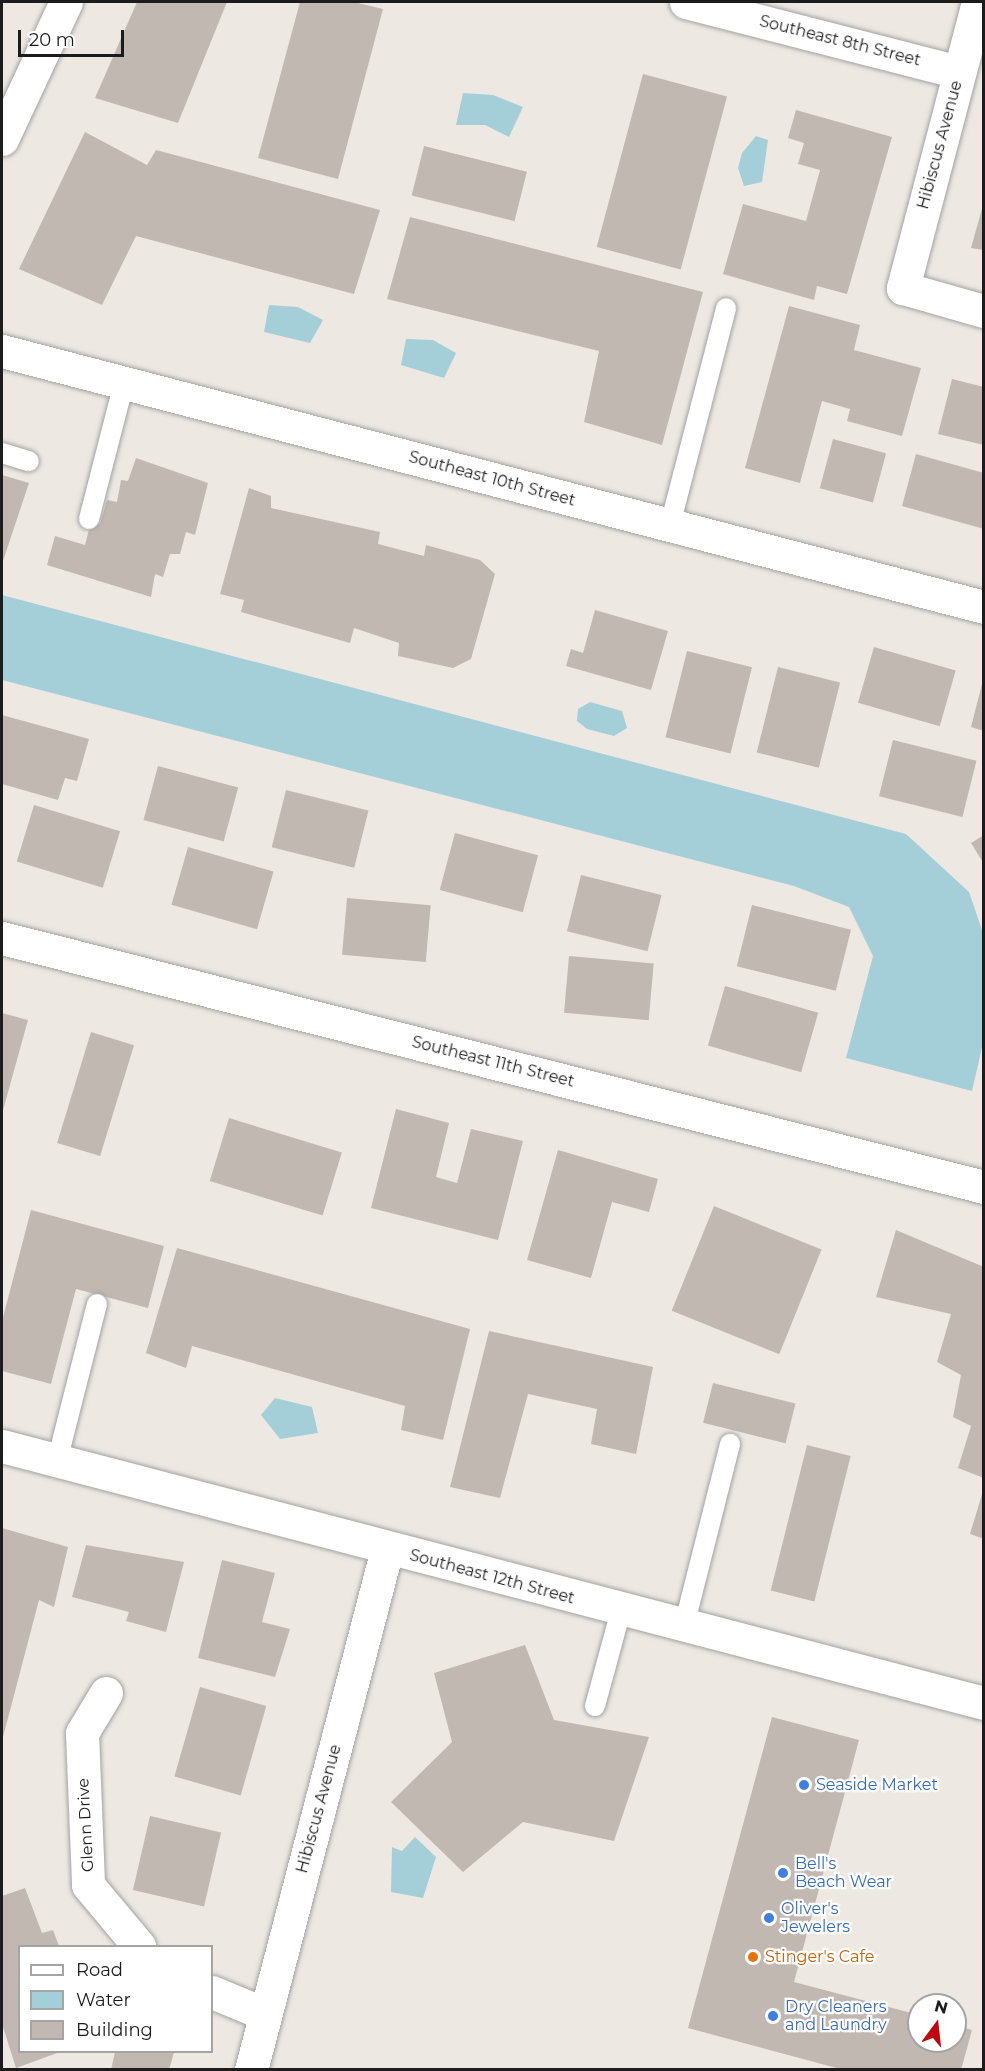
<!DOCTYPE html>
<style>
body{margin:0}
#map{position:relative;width:985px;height:2071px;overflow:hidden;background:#ede9e2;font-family:Montserrat,sans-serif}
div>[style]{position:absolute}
.water>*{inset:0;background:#a4cfd9}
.building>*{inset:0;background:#c1b8b2;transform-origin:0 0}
.roads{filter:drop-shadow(0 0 2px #a3a3a3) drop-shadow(0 0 2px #a3a3a3)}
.lane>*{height:20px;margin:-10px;padding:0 10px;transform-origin:10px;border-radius:10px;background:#fff}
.street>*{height:33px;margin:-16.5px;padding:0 16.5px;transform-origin:16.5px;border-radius:16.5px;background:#fff}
.dots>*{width:16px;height:16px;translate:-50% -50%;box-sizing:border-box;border:3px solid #fff;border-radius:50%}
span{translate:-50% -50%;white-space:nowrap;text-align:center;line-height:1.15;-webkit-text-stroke:4.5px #fff;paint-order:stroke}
.street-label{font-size:16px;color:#1c1c1c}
.shop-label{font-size:16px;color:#366cbe}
.left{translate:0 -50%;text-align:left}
.food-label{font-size:16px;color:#c56008}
.frame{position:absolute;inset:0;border:3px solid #1c1c1c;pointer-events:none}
.legend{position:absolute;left:18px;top:1945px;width:195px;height:108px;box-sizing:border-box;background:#fff;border:2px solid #a4a4a4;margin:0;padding:8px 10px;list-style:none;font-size:18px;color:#1c1c1c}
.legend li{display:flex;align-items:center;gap:12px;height:30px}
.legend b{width:30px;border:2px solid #a4a4a4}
.north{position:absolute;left:907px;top:1993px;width:60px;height:60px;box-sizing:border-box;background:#fff;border:2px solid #a4a4a4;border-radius:50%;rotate:15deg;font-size:16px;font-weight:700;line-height:24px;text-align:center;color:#1c1c1c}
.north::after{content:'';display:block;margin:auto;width:21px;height:27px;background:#bf080e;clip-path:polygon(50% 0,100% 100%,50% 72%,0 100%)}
.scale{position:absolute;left:18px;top:30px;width:106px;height:27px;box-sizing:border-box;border:3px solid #1c1c1c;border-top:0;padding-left:8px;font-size:18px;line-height:21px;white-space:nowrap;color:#1c1c1c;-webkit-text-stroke:4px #fff;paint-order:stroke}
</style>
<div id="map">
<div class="water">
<div style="clip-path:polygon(463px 93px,493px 95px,523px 107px,509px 137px,485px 125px,456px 125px)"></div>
<div style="clip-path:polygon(756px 136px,768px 140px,762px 182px,744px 186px,738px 168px,742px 153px)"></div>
<div style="clip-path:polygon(269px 305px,298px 307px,323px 320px,310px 343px,264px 332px)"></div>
<div style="clip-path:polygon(406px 339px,433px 340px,456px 353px,444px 378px,401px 365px)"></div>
<div style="clip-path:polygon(2px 595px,906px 834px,969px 892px,983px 933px,983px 1043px,972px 1091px,846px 1058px,873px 956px,849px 907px,794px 886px,2px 680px)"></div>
<div style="clip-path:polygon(590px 702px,622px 711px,627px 728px,614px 736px,587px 729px,577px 721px,578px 709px)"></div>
<div style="clip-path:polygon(275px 1398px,312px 1407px,318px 1433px,280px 1439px,261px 1415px)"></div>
<div style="clip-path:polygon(415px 1837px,436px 1857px,423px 1898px,391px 1892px,392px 1847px,402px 1851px)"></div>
</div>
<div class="building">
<div style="clip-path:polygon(137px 2px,227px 2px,178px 123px,95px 98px)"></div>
<div style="clip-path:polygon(300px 2px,354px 2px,383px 9px,338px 179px,258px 158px)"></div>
<div style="left:643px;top:74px;width:87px;height:179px;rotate:15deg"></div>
<div style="clip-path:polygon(796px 110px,892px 137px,847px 294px,817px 286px,814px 300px,723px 274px,743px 204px,806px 221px,820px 170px,798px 164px,804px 143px,788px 138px)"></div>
<div style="clip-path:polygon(85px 132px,147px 165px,156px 150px,380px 210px,354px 294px,136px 236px,102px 305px,19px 269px)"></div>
<div style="left:424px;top:146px;width:106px;height:51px;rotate:14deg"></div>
<div style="clip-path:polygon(983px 205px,984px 205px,984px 250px,971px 248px)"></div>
<div style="clip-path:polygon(410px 217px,703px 292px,662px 445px,584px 422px,599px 351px,387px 299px)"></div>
<div style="clip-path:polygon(789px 306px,860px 325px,854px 350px,921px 368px,902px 436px,847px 421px,850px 409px,822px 401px,800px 483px,745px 468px)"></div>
<div style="clip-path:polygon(952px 379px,984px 387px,984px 445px,938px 434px)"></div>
<div style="left:833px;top:439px;width:55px;height:51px;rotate:15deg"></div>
<div style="clip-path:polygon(916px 454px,984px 473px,984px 529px,902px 506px)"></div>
<div style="clip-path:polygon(136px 458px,208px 483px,195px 535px,186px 532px,180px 554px,170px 554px,163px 577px,155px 574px,151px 597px,47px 565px,55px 536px,85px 545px,91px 522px,100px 524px,107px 500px,117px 502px,121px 480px,128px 481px)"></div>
<div style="clip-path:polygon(2px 475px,29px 483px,2px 564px)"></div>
<div style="clip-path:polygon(249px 488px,271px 496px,271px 508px,380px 532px,378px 544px,424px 556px,426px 545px,480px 560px,495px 574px,471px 659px,453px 668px,398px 656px,399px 643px,354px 628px,350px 643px,241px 612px,244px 600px,220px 594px)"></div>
<div style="clip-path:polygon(595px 610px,668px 631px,651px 690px,566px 666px,571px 649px,583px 653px)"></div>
<div style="left:874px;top:647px;width:85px;height:58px;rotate:16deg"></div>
<div style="left:687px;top:651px;width:67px;height:89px;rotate:14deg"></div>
<div style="left:778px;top:667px;width:64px;height:88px;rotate:14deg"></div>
<div style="clip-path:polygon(983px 680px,984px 680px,984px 731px,971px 727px)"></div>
<div style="clip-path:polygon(2px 715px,89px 739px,77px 781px,65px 778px,58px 800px,2px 784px)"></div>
<div style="left:893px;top:740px;width:86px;height:58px;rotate:14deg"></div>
<div style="left:158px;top:766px;width:83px;height:56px;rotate:15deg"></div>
<div style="left:286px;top:790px;width:85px;height:59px;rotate:14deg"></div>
<div style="left:34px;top:805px;width:90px;height:59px;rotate:17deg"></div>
<div style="left:455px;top:833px;width:86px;height:59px;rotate:15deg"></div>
<div style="clip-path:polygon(984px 835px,984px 864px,971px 843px)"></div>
<div style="left:188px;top:847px;width:89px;height:60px;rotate:16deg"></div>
<div style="left:581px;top:875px;width:83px;height:58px;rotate:14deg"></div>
<div style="left:347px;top:898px;width:84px;height:57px;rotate:5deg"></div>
<div style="left:752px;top:905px;width:102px;height:63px;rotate:14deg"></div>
<div style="left:569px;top:956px;width:85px;height:57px;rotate:5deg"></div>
<div style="left:725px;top:986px;width:97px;height:62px;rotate:16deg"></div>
<div style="clip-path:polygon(2px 1013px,28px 1020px,2px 1114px)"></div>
<div style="left:91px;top:1032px;width:45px;height:116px;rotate:17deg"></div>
<div style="clip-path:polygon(396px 1109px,449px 1123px,436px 1177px,457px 1183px,471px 1129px,523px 1141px,498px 1240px,371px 1208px)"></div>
<div style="left:229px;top:1118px;width:118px;height:66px;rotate:17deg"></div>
<div style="clip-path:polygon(558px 1150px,658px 1179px,649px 1212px,612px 1202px,591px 1278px,527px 1260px)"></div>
<div style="left:714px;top:1206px;width:116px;height:113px;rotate:22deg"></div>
<div style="clip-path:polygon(31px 1210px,164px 1246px,148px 1308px,76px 1289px,51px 1384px,2px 1371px,2px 1321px)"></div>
<div style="clip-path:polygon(896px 1230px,984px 1267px,984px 1478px,958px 1468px,971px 1426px,953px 1417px,961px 1375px,937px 1362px,951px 1314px,876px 1297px)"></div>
<div style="clip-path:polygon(177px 1248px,470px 1329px,443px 1440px,401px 1430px,405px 1406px,192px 1346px,186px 1368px,146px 1353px)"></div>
<div style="clip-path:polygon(489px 1331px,653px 1367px,636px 1454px,591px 1444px,597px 1409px,528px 1394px,500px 1498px,450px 1487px)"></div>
<div style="left:713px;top:1383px;width:85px;height:41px;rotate:14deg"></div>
<div style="left:807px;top:1445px;width:45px;height:150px;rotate:14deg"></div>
<div style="clip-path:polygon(983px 1491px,984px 1492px,984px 1539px,970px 1534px)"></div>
<div style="clip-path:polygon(2px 1528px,68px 1547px,54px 1607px,39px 1600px,2px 1741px)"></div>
<div style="clip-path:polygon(86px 1545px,184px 1562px,166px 1632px,126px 1621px,129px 1612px,72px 1597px)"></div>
<div style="clip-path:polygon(222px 1560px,275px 1573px,262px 1622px,290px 1629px,275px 1677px,198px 1658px)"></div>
<div style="clip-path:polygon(525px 1645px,554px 1720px,649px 1737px,614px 1841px,523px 1822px,463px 1872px,391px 1802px,452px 1742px,434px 1673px)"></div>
<div style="left:200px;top:1687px;width:69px;height:93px;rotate:16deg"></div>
<div style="clip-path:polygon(772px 1717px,859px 1740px,794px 1982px,919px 2015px,919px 2041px,955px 2041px,955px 2025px,972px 2030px,961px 2070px,844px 2070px,688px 2028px)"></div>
<div style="left:150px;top:1816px;width:73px;height:76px;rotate:13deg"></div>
<div style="clip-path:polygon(25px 1888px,42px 1933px,53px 1930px,59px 1946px,20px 1946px,20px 2052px,60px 2052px,16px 2068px,2px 2024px,2px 1896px)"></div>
<div style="clip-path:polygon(115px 2052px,174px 2052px,169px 2070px,111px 2070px)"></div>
</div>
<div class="roads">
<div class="lane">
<div style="left:2px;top:453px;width:28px;rotate:17deg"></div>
<div style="left:89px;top:519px;width:140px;rotate:-75.6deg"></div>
<div style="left:670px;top:525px;width:224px;rotate:-75.5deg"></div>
<div style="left:57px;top:1461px;width:162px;rotate:-75.7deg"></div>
<div style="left:684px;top:1626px;width:188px;rotate:-75.8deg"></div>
<div style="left:595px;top:1706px;width:99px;rotate:-74.8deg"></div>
</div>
<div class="street">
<div style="left:686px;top:2px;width:282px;rotate:14.4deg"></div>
<div style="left:978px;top:2px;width:296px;rotate:104.7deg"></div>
<div style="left:903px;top:288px;width:84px;rotate:15.9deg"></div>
<div style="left:2px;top:139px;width:151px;rotate:-65deg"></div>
<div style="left:2px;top:351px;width:1015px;rotate:14.61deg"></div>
<div style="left:2px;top:938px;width:1013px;rotate:14.23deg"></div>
<div style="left:2px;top:1446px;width:1015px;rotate:14.67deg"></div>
<div style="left:106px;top:1693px;width:47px;rotate:121deg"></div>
<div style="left:82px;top:1733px;width:152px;rotate:87.7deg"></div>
<div style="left:88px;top:1885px;width:80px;rotate:50.1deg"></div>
<div style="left:212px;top:1992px;width:57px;rotate:22.5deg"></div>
<div style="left:251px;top:2070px;width:538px;rotate:-75.37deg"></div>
</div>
</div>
<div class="dots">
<div style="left:804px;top:1785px;background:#3f7fe0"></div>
<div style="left:783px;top:1873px;background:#3f7fe0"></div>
<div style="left:769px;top:1918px;background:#3f7fe0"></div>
<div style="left:753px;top:1957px;background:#e8710a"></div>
<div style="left:773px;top:2016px;background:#3f7fe0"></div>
</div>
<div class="street-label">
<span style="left:840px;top:41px;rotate:14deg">Southeast 8th Street</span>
<span style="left:940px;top:145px;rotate:-75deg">Hibiscus Avenue</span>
<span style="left:492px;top:479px;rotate:15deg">Southeast 10th Street</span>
<span style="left:493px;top:1062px;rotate:14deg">Southeast 11th Street</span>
<span style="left:492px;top:1577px;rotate:15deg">Southeast 12th Street</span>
<span style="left:319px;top:1809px;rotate:-75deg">Hibiscus Avenue</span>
<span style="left:86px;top:1825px;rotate:-93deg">Glenn Drive</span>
</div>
<div class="shop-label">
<span class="left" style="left:816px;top:1785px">Seaside Market</span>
<span class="left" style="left:795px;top:1873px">Bell's<br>Beach Wear</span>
<span class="left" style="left:781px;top:1918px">Oliver's<br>Jewelers</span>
<span class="left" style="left:785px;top:2016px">Dry Cleaners<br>and Laundry</span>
</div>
<div class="food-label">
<span class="left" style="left:765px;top:1957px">Stinger's Cafe</span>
</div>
<div class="frame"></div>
<ul class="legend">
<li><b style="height:8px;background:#fff"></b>Road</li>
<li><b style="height:16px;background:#a4cfd9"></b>Water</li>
<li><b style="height:16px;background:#c1b8b2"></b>Building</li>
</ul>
<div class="north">N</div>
<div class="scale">20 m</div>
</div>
